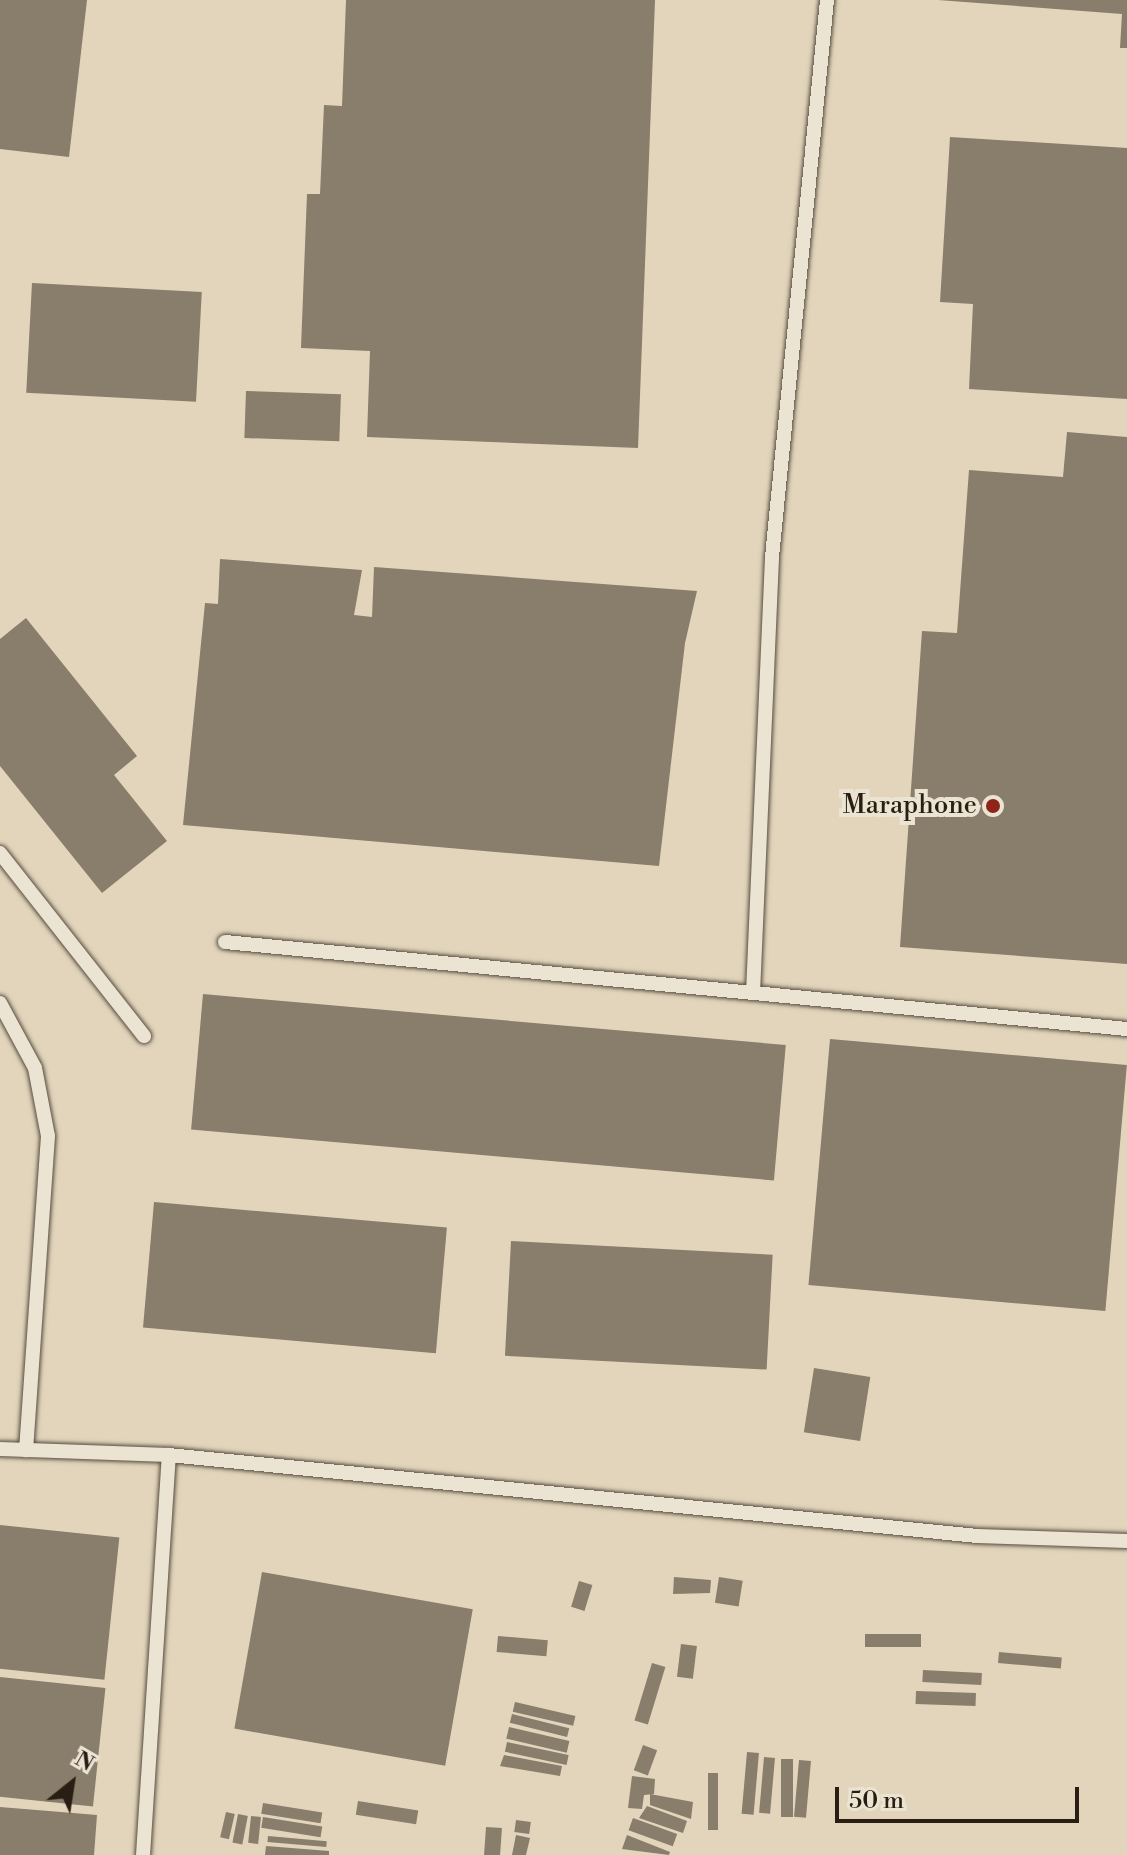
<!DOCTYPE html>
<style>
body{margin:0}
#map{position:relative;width:1127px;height:1855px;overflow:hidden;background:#e2d5bc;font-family:"Libre Bodoni",serif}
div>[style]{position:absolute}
.building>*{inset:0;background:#897d6b;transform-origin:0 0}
.roads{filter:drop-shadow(0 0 2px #574c3e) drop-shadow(0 0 2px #574c3e)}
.service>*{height:14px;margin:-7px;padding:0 7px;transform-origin:7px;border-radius:7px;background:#ece4d3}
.dots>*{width:22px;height:22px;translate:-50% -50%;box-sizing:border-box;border:4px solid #ece4d3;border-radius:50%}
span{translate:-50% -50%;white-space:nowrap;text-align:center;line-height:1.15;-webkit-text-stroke:8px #ece4d3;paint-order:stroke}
.poi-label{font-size:26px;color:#291e14}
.right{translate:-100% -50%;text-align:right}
.north{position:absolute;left:32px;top:1743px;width:80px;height:80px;-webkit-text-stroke:6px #ece4d3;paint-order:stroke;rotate:30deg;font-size:22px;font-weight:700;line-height:32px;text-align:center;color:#291e14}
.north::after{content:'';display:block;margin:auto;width:28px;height:36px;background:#291e14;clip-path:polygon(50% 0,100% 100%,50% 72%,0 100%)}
.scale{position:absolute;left:835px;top:1787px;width:244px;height:36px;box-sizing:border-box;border:4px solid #291e14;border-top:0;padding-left:10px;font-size:24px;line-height:28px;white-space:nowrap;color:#291e14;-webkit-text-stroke:6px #ece4d3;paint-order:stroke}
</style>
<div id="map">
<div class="building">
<div style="clip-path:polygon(0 0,87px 0,69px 157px,0 149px)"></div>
<div style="clip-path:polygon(346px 0,655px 0,638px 448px,367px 437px,370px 351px,301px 348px,307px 194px,320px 194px,324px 105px,342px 106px)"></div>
<div style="clip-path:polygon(938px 0,1127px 0,1127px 48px,1120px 48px,1122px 14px)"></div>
<div style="clip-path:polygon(950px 137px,1127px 148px,1127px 399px,969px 389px,973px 304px,940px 302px)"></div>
<div style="left:32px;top:283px;width:170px;height:110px;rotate:3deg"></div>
<div style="left:246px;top:391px;width:95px;height:47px;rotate:2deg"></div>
<div style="clip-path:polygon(1067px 432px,1127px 437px,1127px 964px,900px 947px,922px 631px,957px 633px,969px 470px,1063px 477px)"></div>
<div style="clip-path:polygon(220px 559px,362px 570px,354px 615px,372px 617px,374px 567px,697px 591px,685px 643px,659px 866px,183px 825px,205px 603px,218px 604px)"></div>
<div style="clip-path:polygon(26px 618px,137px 756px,114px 775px,167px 841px,102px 893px,0 766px,0 639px)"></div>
<div style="left:203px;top:994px;width:585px;height:136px;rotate:5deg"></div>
<div style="left:830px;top:1039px;width:298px;height:247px;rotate:5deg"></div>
<div style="left:154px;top:1202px;width:294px;height:126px;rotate:5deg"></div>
<div style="left:511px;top:1241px;width:262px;height:115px;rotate:3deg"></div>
<div style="left:814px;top:1368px;width:57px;height:65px;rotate:9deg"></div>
<div style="left:0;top:1525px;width:120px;height:143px;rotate:6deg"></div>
<div style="left:262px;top:1572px;width:214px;height:159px;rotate:10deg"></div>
<div style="clip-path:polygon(674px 1577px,711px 1580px,710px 1593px,673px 1594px)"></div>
<div style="left:719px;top:1577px;width:24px;height:26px;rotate:9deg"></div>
<div style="left:579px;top:1581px;width:14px;height:27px;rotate:17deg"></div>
<div style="left:865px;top:1634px;width:56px;height:13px"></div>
<div style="left:498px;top:1636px;width:50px;height:16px;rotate:5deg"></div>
<div style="left:681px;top:1644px;width:16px;height:33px;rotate:7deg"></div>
<div style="left:999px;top:1652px;width:63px;height:11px;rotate:5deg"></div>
<div style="left:652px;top:1663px;width:14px;height:60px;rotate:17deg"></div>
<div style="left:923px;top:1670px;width:59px;height:12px;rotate:3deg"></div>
<div style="left:0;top:1677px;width:106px;height:119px;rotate:6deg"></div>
<div style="left:916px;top:1691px;width:60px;height:13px;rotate:2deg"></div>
<div style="left:515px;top:1702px;width:62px;height:10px;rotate:13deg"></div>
<div style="left:512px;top:1714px;width:59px;height:9px;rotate:14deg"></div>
<div style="left:509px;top:1727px;width:62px;height:12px;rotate:13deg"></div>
<div style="left:507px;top:1742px;width:63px;height:10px;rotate:12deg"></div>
<div style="left:643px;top:1745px;width:15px;height:27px;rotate:20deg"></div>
<div style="left:747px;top:1752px;width:12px;height:62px;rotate:5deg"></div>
<div style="clip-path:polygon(504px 1755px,562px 1766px,560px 1776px,500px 1766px)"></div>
<div style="left:764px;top:1757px;width:11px;height:56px;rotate:5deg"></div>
<div style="left:781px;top:1759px;width:12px;height:58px"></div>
<div style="left:799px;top:1760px;width:12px;height:57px;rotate:5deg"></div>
<div style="left:708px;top:1773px;width:10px;height:57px"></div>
<div style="clip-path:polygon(632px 1776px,655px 1779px,654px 1794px,644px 1795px,642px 1809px,628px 1808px)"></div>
<div style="clip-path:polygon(650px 1794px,693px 1802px,691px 1819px,650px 1805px)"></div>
<div style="left:358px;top:1801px;width:61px;height:14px;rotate:9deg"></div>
<div style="left:263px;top:1803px;width:60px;height:11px;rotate:9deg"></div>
<div style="clip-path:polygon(647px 1806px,687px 1821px,683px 1833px,639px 1818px)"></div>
<div style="clip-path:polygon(0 1807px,97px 1815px,94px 1855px,0 1855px)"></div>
<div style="left:226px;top:1812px;width:9px;height:26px;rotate:13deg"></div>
<div style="left:238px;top:1814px;width:10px;height:29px;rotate:11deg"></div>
<div style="left:251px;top:1816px;width:10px;height:27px;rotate:6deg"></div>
<div style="left:263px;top:1817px;width:60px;height:11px;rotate:9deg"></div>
<div style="left:633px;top:1818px;width:47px;height:13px;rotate:20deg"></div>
<div style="left:516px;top:1820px;width:15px;height:12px;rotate:8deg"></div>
<div style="left:486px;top:1827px;width:16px;height:28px;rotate:4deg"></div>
<div style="clip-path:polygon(516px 1835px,530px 1838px,526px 1855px,512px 1855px)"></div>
<div style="clip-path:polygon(627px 1835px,670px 1852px,669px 1855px,622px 1849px)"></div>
<div style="left:268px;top:1836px;width:59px;height:6px;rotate:5deg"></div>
<div style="clip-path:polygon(266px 1846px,329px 1851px,329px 1855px,265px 1855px)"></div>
</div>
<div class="roads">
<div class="service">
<div style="left:0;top:853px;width:233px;rotate:51.8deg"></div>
<div style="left:225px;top:942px;width:906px;rotate:5.51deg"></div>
<div style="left:753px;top:993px;width:436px;rotate:-87.5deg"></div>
<div style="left:772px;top:557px;width:560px;rotate:-84.36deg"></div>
<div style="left:0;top:1003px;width:74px;rotate:61.7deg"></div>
<div style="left:35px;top:1068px;width:69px;rotate:79.2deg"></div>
<div style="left:48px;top:1136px;width:315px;rotate:94deg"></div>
<div style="left:0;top:1449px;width:169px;rotate:2deg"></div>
<div style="left:169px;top:1455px;width:812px;rotate:5.72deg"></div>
<div style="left:977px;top:1536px;width:150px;rotate:1.9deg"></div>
<div style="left:143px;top:1855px;width:401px;rotate:-86.3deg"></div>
</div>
</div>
<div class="dots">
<div style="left:993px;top:806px;background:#8f2418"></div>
</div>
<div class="poi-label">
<span class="right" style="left:977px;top:806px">Maraphone</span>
</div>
<div class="north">N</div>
<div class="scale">50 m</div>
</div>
